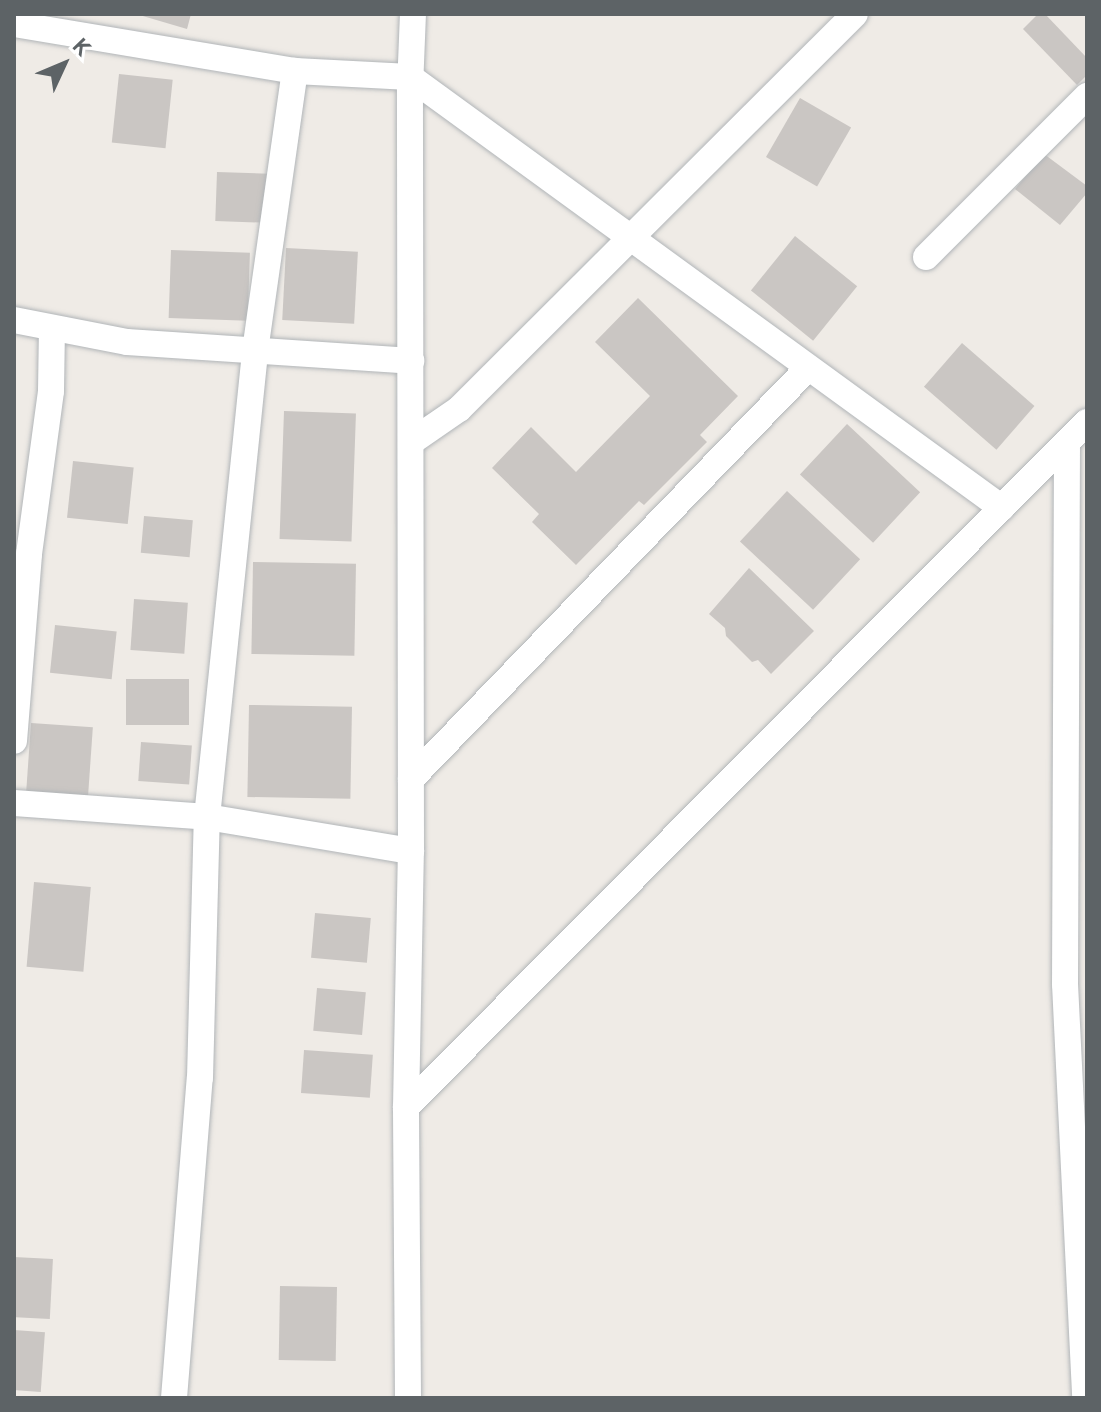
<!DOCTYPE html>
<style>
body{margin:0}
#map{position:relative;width:1101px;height:1412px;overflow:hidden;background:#efebe6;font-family:Figtree,sans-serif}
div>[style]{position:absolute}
.building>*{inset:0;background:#cac6c3;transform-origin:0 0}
.roads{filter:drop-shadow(0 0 2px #b1b5b8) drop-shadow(0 0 2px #b1b5b8)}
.minor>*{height:26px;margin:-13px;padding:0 13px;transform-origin:13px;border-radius:13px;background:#fff}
span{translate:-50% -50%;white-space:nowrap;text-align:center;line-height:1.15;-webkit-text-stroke:8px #fff;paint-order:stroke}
.frame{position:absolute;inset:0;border:16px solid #5d6366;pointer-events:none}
.north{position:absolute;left:24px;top:24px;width:80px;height:80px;-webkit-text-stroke:6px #fff;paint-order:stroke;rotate:46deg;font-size:22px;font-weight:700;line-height:32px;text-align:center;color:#5d6366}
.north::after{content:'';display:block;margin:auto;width:28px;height:36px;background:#5d6366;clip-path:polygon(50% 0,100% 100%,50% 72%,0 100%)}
</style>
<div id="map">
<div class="building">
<div style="clip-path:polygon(136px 14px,191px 14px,187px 29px)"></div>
<div style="clip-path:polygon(1038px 14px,1045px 14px,1087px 58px,1087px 75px,1077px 85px,1023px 29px)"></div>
<div style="left:119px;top:74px;width:54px;height:69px;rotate:6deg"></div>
<div style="left:800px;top:98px;width:59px;height:68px;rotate:30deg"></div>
<div style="clip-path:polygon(1044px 154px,1087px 186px,1087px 193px,1060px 225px,1015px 189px)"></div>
<div style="left:217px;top:172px;width:52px;height:49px;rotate:2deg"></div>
<div style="left:795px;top:236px;width:80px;height:70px;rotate:39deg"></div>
<div style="left:286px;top:248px;width:72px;height:72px;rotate:3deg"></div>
<div style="left:171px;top:250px;width:79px;height:68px;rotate:2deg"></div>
<div style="clip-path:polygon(638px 298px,738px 396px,700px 435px,707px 442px,644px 505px,639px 501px,576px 565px,532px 522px,539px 514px,492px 468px,531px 427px,576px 472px,650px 396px,595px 342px)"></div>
<div style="left:962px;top:343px;width:96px;height:58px;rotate:41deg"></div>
<div style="left:284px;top:411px;width:72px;height:128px;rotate:2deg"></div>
<div style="left:847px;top:424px;width:100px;height:69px;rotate:43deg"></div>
<div style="left:73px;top:461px;width:61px;height:57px;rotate:6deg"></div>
<div style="left:787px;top:491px;width:100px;height:69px;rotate:43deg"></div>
<div style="left:144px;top:516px;width:49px;height:37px;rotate:5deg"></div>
<div style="left:253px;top:562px;width:103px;height:92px;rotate:1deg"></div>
<div style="clip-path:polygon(749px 568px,814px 631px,771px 674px,758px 660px,752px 662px,726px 636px,725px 628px,709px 614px)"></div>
<div style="left:134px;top:599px;width:54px;height:51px;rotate:4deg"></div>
<div style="left:55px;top:625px;width:62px;height:48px;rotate:6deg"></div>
<div style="left:126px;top:679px;width:63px;height:46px"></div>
<div style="left:249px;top:705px;width:103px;height:92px;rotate:1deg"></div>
<div style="left:31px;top:723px;width:62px;height:72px;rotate:4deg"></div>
<div style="left:141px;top:742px;width:51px;height:39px;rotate:4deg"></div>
<div style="left:34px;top:882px;width:57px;height:85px;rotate:5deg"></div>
<div style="left:315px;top:913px;width:56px;height:45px;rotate:5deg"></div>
<div style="left:317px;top:988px;width:49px;height:43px;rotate:5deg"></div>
<div style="left:304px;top:1050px;width:69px;height:43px;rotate:4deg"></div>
<div style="left:14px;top:1257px;width:39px;height:60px;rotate:3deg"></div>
<div style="left:280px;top:1286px;width:57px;height:74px;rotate:1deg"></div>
<div style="left:14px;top:1330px;width:31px;height:60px;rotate:4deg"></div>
</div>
<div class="roads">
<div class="minor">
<div style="left:14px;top:24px;width:285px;rotate:9.5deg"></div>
<div style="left:295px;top:71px;width:115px;rotate:3deg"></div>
<div style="left:410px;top:77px;width:732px;rotate:36.06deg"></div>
<div style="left:926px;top:257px;width:228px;rotate:-45deg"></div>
<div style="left:14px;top:320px;width:115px;rotate:11deg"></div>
<div style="left:127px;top:342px;width:285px;rotate:3.8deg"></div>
<div style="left:411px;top:442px;width:58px;rotate:-34.5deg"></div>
<div style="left:459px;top:409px;width:559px;rotate:-44.93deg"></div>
<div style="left:1067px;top:442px;width:542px;rotate:90.21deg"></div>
<div style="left:1065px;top:984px;width:414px;rotate:87.2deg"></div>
<div style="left:14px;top:741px;width:188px;rotate:-85.4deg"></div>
<div style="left:29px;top:554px;width:164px;rotate:-82.3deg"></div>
<div style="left:51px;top:391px;width:63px;rotate:-89.1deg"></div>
<div style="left:411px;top:779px;width:571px;rotate:-45.99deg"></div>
<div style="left:14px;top:803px;width:194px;rotate:4.1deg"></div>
<div style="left:207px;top:817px;width:207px;rotate:9.5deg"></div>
<div style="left:406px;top:1107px;width:966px;rotate:-45.17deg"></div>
<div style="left:174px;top:1398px;width:321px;rotate:-85.4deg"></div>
<div style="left:200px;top:1078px;width:261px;rotate:-88.5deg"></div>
<div style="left:207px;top:817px;width:468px;rotate:-84.1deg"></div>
<div style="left:255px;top:351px;width:283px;rotate:-81.9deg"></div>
<div style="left:408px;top:1398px;width:291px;rotate:-90.4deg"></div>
<div style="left:406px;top:1107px;width:256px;rotate:-88.9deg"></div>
<div style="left:411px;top:851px;width:763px;rotate:-90.08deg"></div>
<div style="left:410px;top:88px;width:74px;rotate:-87.7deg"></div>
</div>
</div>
<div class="frame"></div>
<div class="north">K</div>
</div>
